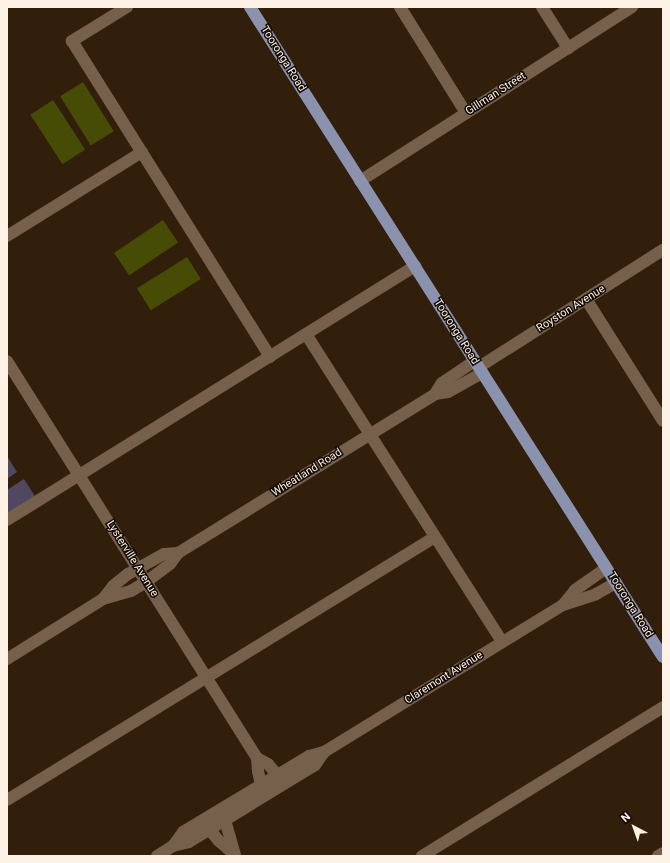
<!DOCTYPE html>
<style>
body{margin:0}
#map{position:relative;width:670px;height:863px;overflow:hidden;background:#311e0b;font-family:Roboto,sans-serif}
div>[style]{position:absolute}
.green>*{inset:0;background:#464c05;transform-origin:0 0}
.building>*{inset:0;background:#504861}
.minor>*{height:12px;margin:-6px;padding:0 6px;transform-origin:6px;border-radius:6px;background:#76604b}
.major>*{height:12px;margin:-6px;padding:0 6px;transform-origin:6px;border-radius:6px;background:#8b92ae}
span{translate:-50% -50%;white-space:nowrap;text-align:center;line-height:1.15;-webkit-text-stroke:3px #120a04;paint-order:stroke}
.street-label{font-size:11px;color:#fef2e6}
.frame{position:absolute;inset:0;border:8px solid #fef2e6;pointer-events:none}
.north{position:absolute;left:614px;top:807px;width:40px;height:40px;-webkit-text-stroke:3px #120a04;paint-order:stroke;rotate:319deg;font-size:11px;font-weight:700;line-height:16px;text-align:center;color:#fef2e6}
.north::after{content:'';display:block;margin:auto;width:14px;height:18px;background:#fef2e6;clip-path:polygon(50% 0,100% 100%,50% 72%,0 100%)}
</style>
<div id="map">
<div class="green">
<div style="left:83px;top:82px;width:58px;height:27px;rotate:58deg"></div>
<div style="left:53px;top:100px;width:59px;height:27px;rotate:57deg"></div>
<div style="left:163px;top:220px;width:27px;height:59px;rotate:56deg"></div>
<div style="left:187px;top:257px;width:26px;height:59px;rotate:58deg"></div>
</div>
<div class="building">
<div style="clip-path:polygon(7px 456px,17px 472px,7px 479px)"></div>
<div style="clip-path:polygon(24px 479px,36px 498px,7px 516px,7px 490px)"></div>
</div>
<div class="minor">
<div style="left:127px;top:7px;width:65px;rotate:148.3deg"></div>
<div style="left:72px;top:41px;width:373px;rotate:57.9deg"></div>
<div style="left:400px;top:7px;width:125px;rotate:58.1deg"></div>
<div style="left:542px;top:7px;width:49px;rotate:57.6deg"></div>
<div style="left:360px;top:181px;width:323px;rotate:-32.6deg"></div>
<div style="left:7px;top:236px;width:159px;rotate:-31.9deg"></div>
<div style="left:586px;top:299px;width:144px;rotate:57.7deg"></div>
<div style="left:306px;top:334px;width:365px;rotate:57.5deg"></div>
<div style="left:7px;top:361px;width:469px;rotate:57.8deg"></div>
<div style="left:257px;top:758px;width:13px;rotate:29deg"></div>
<div style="left:268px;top:764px;width:25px;rotate:50deg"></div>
<div style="left:479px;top:367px;width:218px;rotate:-32.5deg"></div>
<div style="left:435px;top:394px;width:13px;rotate:-9deg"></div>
<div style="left:448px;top:392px;width:39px;rotate:-29deg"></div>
<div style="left:7px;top:520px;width:481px;rotate:-31.9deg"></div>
<div style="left:103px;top:599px;width:16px;rotate:-52deg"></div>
<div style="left:113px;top:586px;width:19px;rotate:-39deg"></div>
<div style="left:128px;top:574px;width:41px;rotate:-29.1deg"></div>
<div style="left:164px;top:554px;width:14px;rotate:-4deg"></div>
<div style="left:563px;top:605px;width:19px;rotate:-51deg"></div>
<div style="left:575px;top:590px;width:38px;rotate:-35deg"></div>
<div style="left:7px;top:659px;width:113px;rotate:-32deg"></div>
<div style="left:103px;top:599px;width:29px;rotate:-16deg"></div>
<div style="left:131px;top:591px;width:17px;rotate:-31deg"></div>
<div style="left:146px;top:582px;width:30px;rotate:-37deg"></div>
<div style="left:170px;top:564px;width:14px;rotate:-54deg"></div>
<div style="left:178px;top:553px;width:302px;rotate:-31.7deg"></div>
<div style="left:435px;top:394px;width:13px;rotate:-58deg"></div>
<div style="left:442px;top:383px;width:40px;rotate:-34deg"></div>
<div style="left:257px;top:758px;width:13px;rotate:86deg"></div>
<div style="left:258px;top:771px;width:14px;rotate:78deg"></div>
<div style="left:261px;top:785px;width:7px;rotate:56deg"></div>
<div style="left:7px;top:800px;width:502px;rotate:-31.57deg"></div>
<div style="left:221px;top:814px;width:7px;rotate:56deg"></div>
<div style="left:225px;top:820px;width:37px;rotate:74deg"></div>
<div style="left:205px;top:824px;width:22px;rotate:51deg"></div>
<div style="left:219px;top:841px;width:18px;rotate:41deg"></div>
<div style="left:173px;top:846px;width:17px;rotate:-54deg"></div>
<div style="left:183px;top:832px;width:147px;rotate:-31.1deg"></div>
<div style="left:309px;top:756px;width:16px;rotate:-15deg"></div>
<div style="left:324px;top:752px;width:281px;rotate:-31.6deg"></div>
<div style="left:563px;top:605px;width:35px;rotate:-18deg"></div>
<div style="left:596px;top:594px;width:23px;rotate:-29deg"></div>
<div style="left:157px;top:856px;width:19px;rotate:-32deg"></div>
<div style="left:173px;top:846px;width:16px;rotate:-14deg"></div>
<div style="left:189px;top:842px;width:148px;rotate:-31.4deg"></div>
<div style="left:315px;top:765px;width:16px;rotate:-55deg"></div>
<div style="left:422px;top:856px;width:283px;rotate:-31.7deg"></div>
<div style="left:658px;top:856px;width:6px;rotate:-31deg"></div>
</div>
<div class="major">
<div style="left:250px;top:7px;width:770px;rotate:57.57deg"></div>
</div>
<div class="street-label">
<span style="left:283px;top:59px;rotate:58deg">Tooronga Road</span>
<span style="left:496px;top:94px;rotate:-33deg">Gillman Street</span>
<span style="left:571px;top:309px;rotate:-32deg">Royston Avenue</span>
<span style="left:456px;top:332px;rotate:58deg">Tooronga Road</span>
<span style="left:307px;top:473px;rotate:-32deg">Wheatland Road</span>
<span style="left:132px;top:559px;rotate:58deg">Lysterville Avenue</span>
<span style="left:630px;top:605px;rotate:58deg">Tooronga Road</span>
<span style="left:444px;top:678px;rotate:-32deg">Claremont Avenue</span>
</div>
<div class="frame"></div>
<div class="north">N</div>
</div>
